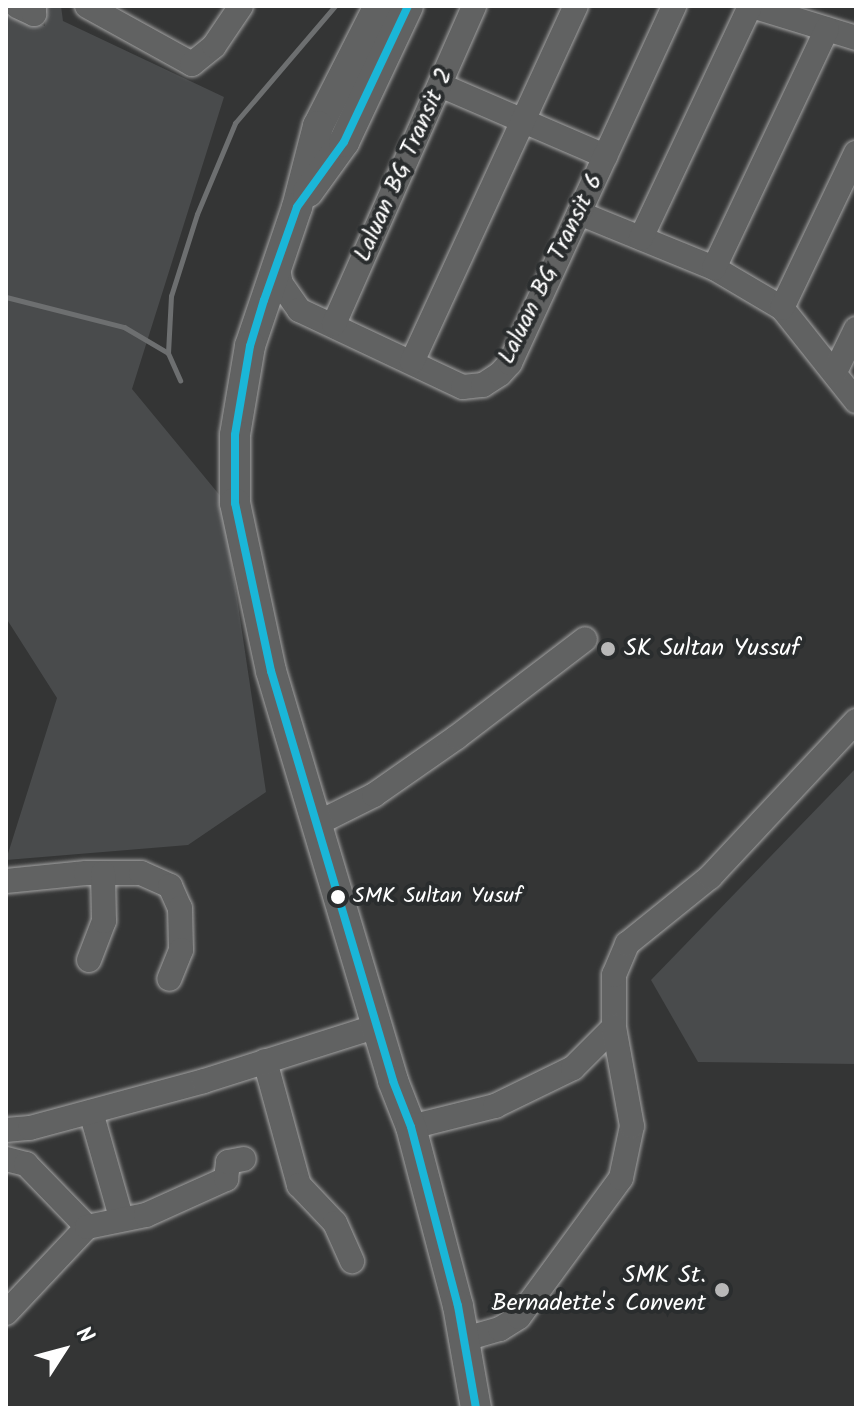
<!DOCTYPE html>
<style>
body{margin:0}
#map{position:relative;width:862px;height:1414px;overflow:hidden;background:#343535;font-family:Kalam,sans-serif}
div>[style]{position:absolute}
.green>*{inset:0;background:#494b4c}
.stream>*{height:5px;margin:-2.5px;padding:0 2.5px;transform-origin:2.5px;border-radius:2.5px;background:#6d6f70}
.roads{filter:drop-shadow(0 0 2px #a4a4a4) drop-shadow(0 0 2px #a4a4a4)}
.minor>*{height:24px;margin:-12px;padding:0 12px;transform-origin:12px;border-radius:12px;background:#616262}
.major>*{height:30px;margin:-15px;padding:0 15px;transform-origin:15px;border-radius:15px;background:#616262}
.bus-1>*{height:8px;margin:-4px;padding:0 4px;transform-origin:4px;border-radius:4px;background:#1ab6d8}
.dots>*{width:22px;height:22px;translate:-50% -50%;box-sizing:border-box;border:4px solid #2a2d2e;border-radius:50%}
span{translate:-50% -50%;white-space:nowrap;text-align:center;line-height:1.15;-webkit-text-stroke:8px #2a2d2e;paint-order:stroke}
.bus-label{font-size:22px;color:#fff}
.left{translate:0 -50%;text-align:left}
.street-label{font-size:24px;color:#fff}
.poi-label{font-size:24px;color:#fff}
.right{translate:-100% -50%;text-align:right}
.frame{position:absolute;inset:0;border:8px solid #fff;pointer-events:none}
.north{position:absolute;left:24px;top:1310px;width:80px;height:80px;-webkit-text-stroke:6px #2a2d2e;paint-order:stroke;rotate:54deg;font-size:22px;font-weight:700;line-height:32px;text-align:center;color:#fff}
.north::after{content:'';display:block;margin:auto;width:28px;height:36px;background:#fff;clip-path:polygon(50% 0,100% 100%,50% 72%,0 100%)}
</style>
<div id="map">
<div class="green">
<div style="clip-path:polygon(46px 6px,61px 6px,63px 21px,224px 97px,132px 389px,222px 498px,266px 792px,188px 845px,6px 860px,57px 698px,6px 618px,6px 13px,45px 26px)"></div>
<div style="clip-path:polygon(856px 768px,856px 1064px,698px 1062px,651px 980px)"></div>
</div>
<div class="stream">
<div style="left:6px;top:297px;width:122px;rotate:14.3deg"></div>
<div style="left:124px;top:327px;width:51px;rotate:30.6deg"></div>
<div style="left:168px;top:353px;width:30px;rotate:66deg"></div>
<div style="left:168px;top:353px;width:57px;rotate:-87deg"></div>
<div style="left:171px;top:296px;width:86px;rotate:-72.4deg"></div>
<div style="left:197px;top:214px;width:99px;rotate:-67.3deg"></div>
<div style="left:235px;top:123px;width:154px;rotate:-49.5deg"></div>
</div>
<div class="roads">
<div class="minor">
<div style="left:17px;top:6px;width:19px;rotate:25deg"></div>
<div style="left:34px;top:14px;width:8px;rotate:-90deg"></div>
<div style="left:87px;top:6px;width:120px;rotate:28.9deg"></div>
<div style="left:192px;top:64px;width:28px;rotate:-39deg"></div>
<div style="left:214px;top:46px;width:48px;rotate:-56deg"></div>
<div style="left:752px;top:6px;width:109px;rotate:17.1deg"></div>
<div style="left:440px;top:85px;width:180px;rotate:23.3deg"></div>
<div style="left:579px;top:213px;width:146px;rotate:22.2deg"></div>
<div style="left:714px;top:268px;width:79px;rotate:30.5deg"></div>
<div style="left:782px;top:308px;width:119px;rotate:51.5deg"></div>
<div style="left:641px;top:238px;width:256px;rotate:-64.8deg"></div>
<div style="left:277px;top:264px;width:20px;rotate:79deg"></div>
<div style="left:281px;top:284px;width:32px;rotate:55deg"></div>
<div style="left:299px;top:310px;width:181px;rotate:25.2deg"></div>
<div style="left:463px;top:387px;width:20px;rotate:-6deg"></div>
<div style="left:483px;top:385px;width:20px;rotate:-33deg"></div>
<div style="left:500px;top:374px;width:15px;rotate:-48deg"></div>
<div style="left:510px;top:363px;width:393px;rotate:-65.3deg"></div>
<div style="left:714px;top:268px;width:264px;rotate:-64.7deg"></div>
<div style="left:782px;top:308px;width:172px;rotate:-64.5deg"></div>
<div style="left:334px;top:324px;width:347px;rotate:-66.2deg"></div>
<div style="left:412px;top:362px;width:392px;rotate:-65.3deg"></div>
<div style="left:835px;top:372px;width:48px;rotate:-64deg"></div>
<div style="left:316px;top:824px;width:65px;rotate:-26.6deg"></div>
<div style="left:374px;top:795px;width:101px;rotate:-34.9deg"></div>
<div style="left:457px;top:737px;width:161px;rotate:-37.4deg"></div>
<div style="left:6px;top:881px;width:80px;rotate:-5.7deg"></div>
<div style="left:86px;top:873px;width:55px"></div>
<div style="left:141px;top:873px;width:32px;rotate:24deg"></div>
<div style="left:170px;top:886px;width:24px;rotate:66deg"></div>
<div style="left:180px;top:908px;width:42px;rotate:88.6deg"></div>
<div style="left:181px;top:950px;width:31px;rotate:112deg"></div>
<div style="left:89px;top:960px;width:42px;rotate:-69deg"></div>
<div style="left:104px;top:921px;width:48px;rotate:-91.2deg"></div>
<div style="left:265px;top:1061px;width:129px;rotate:74.7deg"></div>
<div style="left:299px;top:1185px;width:52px;rotate:46.5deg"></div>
<div style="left:335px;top:1223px;width:42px;rotate:65.9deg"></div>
<div style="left:91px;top:1112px;width:109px;rotate:74.1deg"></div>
<div style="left:411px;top:1127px;width:87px;rotate:-14deg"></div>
<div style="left:495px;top:1106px;width:87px;rotate:-26deg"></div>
<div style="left:573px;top:1068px;width:58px;rotate:-45deg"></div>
<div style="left:614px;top:1027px;width:52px;rotate:-90deg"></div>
<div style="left:614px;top:975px;width:34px;rotate:-67deg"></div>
<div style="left:627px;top:944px;width:107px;rotate:-38.9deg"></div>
<div style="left:710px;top:877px;width:214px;rotate:-46.9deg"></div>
<div style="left:6px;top:1130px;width:24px;rotate:-5deg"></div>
<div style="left:30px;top:1128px;width:180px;rotate:-15.1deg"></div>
<div style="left:204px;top:1081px;width:182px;rotate:-17.6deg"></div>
<div style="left:6px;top:1159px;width:21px;rotate:14deg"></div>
<div style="left:26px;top:1164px;width:88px;rotate:45.9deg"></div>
<div style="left:6px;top:1313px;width:118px;rotate:-46.7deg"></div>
<div style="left:87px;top:1227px;width:60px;rotate:-11.5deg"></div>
<div style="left:146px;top:1215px;width:88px;rotate:-24.2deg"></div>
<div style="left:226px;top:1179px;width:17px;rotate:-83deg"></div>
<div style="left:228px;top:1162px;width:16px;rotate:-11deg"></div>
<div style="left:465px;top:1339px;width:36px;rotate:-16deg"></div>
<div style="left:500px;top:1329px;width:22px;rotate:-32deg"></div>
<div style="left:519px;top:1317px;width:172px;rotate:-53.7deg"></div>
<div style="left:621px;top:1178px;width:53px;rotate:-78.1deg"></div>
<div style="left:632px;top:1126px;width:101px;rotate:-100.3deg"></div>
</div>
<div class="major">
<div style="left:379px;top:6px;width:135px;rotate:116.9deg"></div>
<div style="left:318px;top:126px;width:84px;rotate:104.5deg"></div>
<div style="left:297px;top:207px;width:147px;rotate:108.7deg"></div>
<div style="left:250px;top:346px;width:90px;rotate:99.6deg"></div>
<div style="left:235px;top:435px;width:68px;rotate:90deg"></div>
<div style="left:235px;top:503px;width:172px;rotate:77.9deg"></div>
<div style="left:271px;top:671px;width:428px;rotate:73.4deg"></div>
<div style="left:393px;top:1081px;width:49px;rotate:68.6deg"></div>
<div style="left:411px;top:1127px;width:185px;rotate:75.3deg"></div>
<div style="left:458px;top:1306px;width:104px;rotate:80deg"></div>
<div style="left:308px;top:192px;width:62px;rotate:-54.2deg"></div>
<div style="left:344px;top:142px;width:150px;rotate:-64.8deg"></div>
</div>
</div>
<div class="bus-1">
<div style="left:408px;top:6px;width:150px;rotate:115.2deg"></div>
<div style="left:344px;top:142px;width:80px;rotate:125.9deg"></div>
<div style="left:297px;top:207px;width:99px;rotate:109.5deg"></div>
<div style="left:264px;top:300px;width:48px;rotate:106.9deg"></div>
<div style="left:250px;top:346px;width:90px;rotate:99.6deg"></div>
<div style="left:235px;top:435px;width:68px;rotate:90deg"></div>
<div style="left:235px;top:503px;width:172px;rotate:77.9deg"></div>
<div style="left:271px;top:671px;width:428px;rotate:73.4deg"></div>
<div style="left:393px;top:1081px;width:49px;rotate:68.6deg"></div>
<div style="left:411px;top:1127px;width:185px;rotate:75.3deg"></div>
<div style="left:458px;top:1306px;width:104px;rotate:80deg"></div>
</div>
<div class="dots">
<div style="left:608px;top:649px;background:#b8b8b8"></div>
<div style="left:338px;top:897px;background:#fff"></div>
<div style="left:722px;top:1290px;background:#b8b8b8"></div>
</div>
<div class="bus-label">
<span class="left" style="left:353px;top:897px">SMK Sultan Yusuf</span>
</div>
<div class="street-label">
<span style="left:404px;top:165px;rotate:-66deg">Laluan BG Transit 2</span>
<span style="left:551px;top:269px;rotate:-64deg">Laluan BG Transit 6</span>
</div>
<div class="poi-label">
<span class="left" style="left:624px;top:649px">SK Sultan Yussuf</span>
<span class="right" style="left:706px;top:1290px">SMK St.<br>Bernadette's Convent</span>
</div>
<div class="frame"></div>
<div class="north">N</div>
</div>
